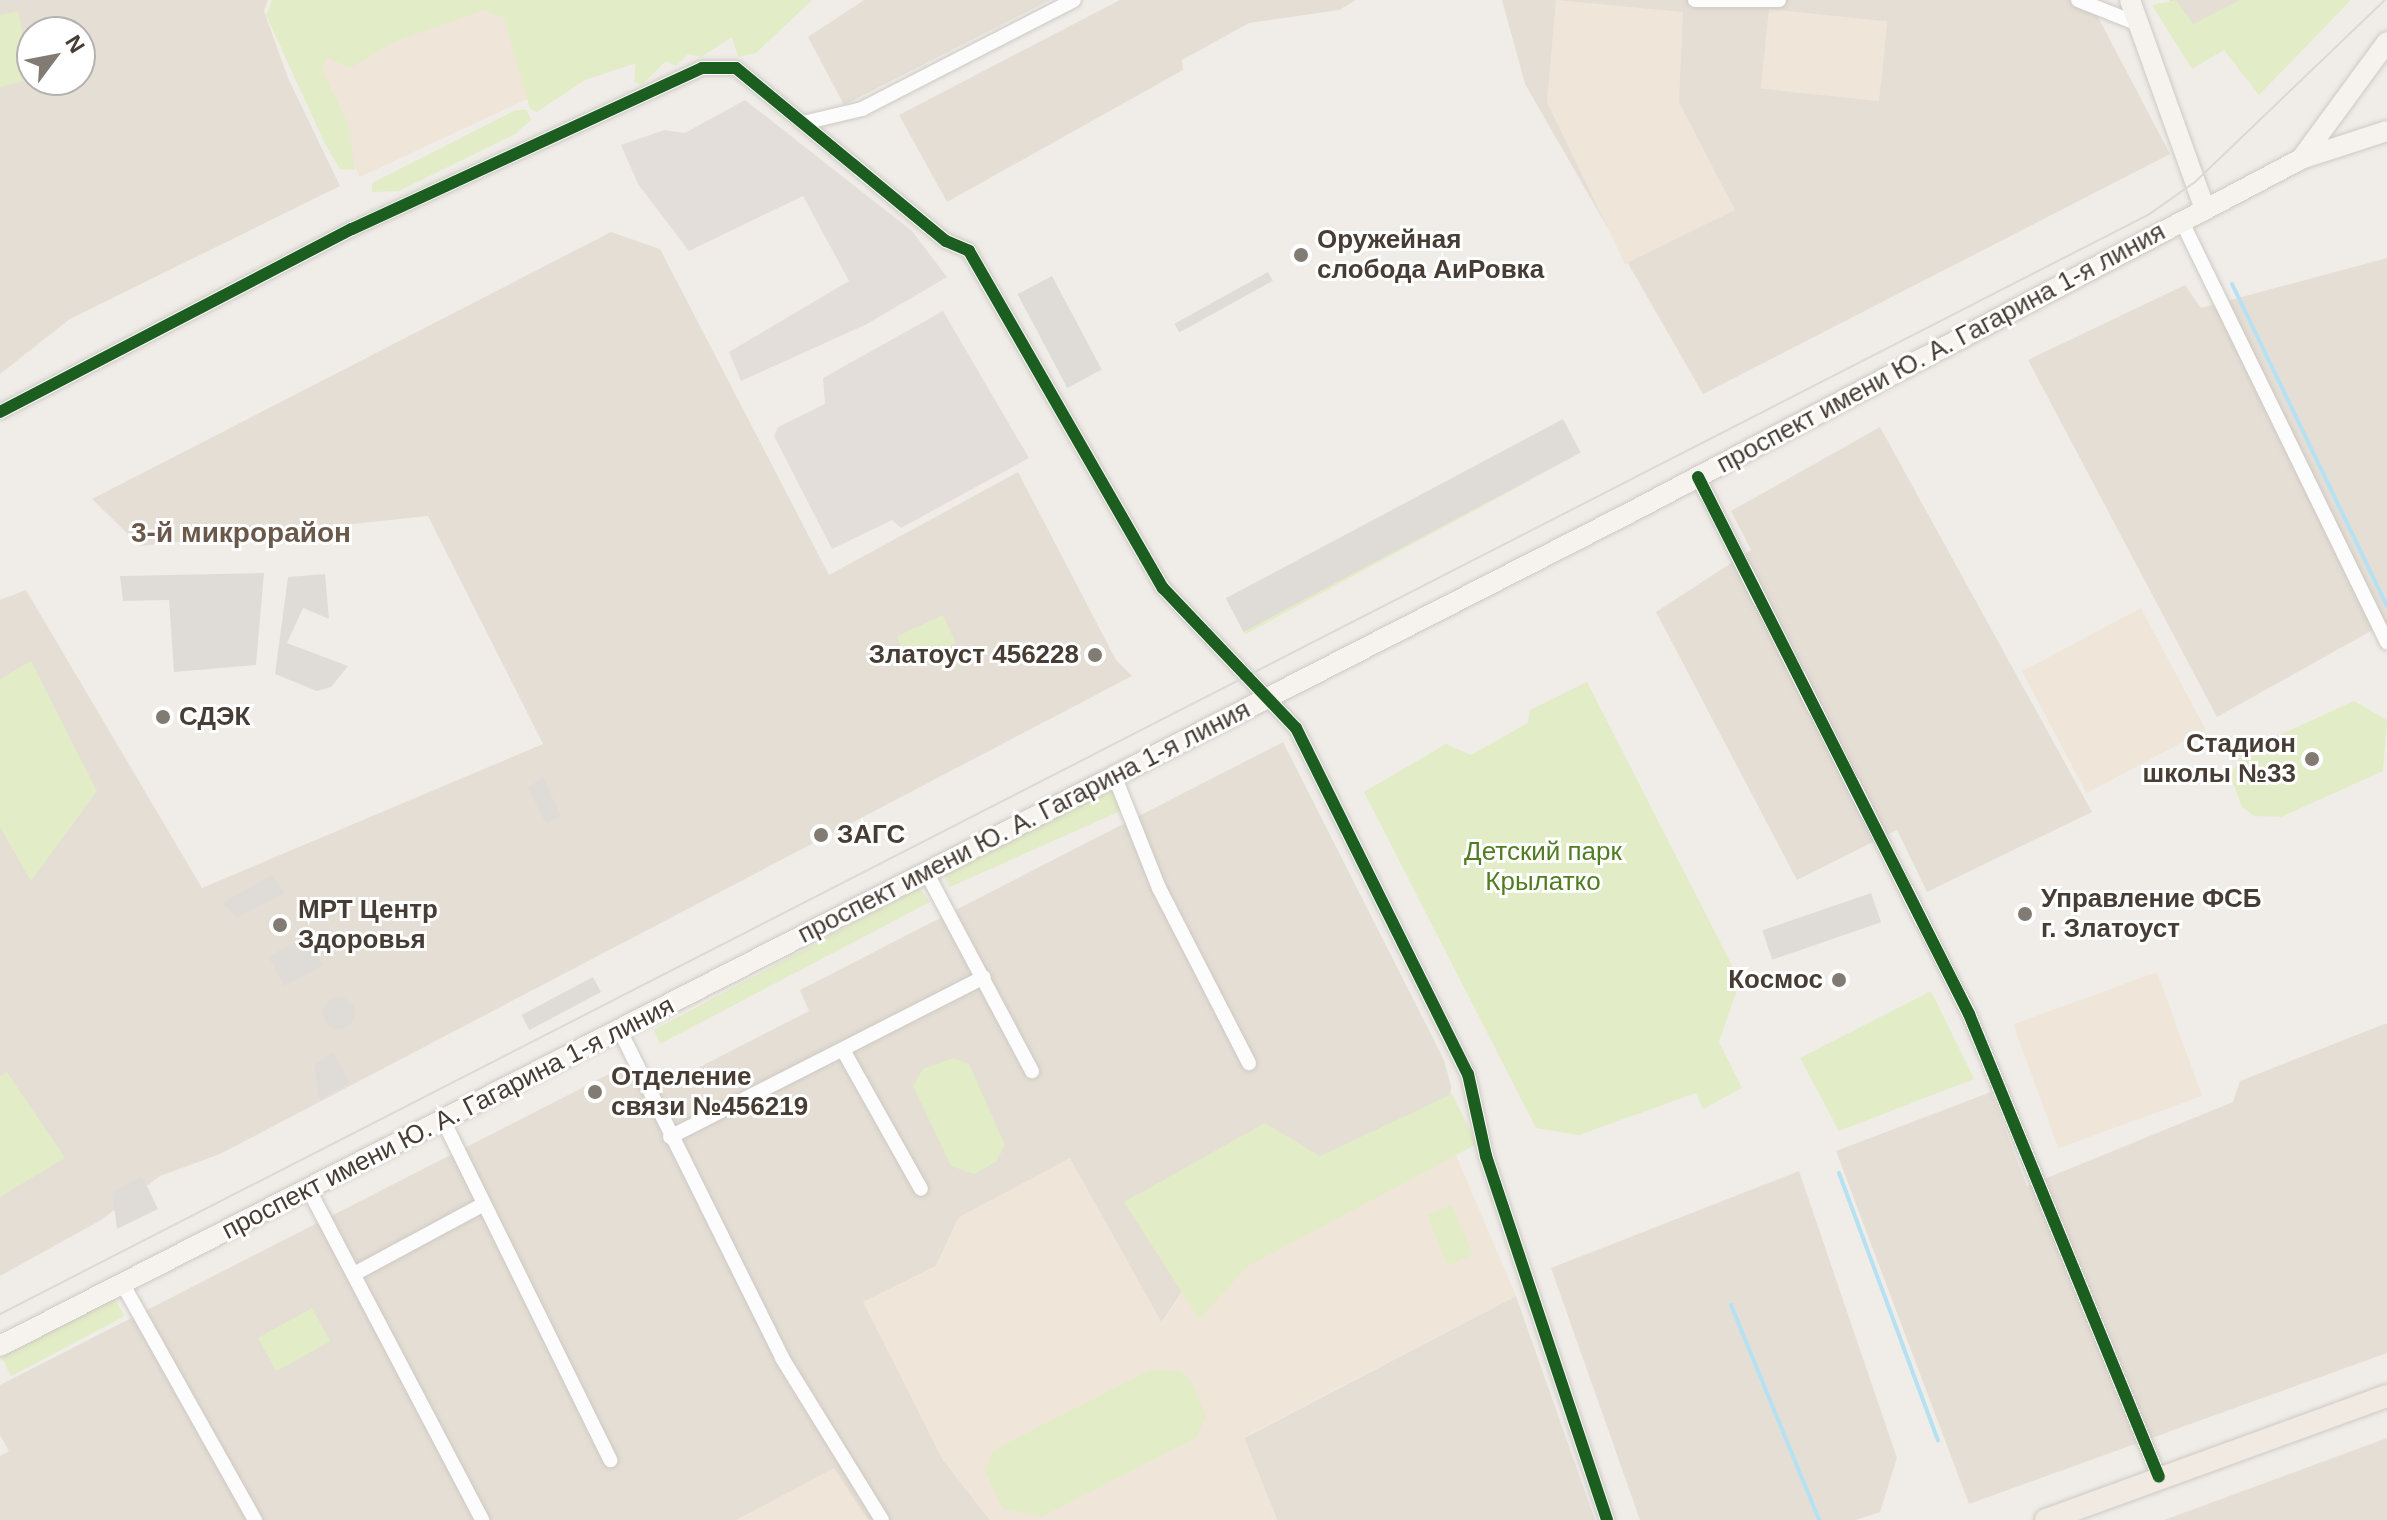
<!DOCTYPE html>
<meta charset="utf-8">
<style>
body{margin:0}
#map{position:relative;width:2387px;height:1520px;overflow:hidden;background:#f0ede8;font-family:Arial,sans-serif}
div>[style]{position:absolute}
.residential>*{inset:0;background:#e5ded5}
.industrial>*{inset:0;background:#e3ded9}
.education>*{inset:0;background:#efe6d9;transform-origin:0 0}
.green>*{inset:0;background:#e2ecc6;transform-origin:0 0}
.parking>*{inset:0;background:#dfdcd8;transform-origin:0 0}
.round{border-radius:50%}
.stream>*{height:4px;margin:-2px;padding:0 2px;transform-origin:2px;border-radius:2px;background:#b5e1f2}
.roads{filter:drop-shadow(0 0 2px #cdc9c4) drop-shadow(0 0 2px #cdc9c4)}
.street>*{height:14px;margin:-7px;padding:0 7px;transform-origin:7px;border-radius:7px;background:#fdfcfc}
.secondary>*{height:20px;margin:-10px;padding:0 10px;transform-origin:10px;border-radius:10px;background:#f6f3ee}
.primary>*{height:22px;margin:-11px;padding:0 11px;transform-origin:11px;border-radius:11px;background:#f1eae2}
.tram>*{height:2px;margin:-1px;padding:0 1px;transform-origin:1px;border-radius:1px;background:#d9d9d8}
.cycleway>*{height:12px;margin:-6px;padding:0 6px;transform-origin:6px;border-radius:6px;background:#1b5e20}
.dots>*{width:22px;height:22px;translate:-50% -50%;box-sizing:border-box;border:4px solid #fff;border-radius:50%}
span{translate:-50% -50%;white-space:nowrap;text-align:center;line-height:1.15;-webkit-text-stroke:6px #fff;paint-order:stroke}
.poi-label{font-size:26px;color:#473d34;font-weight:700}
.left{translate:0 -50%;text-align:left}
.right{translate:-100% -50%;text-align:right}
.street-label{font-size:26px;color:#473d34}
.park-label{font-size:26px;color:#507d22}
.neighbourhood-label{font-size:28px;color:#6a594a;font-weight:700}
.north{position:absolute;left:16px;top:16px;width:80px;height:80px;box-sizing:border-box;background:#fff;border:2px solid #b5b1ae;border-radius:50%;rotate:58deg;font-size:22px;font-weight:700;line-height:32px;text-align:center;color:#473d34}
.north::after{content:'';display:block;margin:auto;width:28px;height:36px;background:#827b73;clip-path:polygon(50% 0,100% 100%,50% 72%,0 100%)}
</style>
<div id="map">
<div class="residential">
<div style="clip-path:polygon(evenodd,0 0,268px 0,264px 11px,288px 78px,340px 186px,70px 319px,0 374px,0 0,32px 32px,80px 32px,80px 80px,32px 80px,32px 32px)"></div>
<div style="clip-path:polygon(864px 0,1050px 0,844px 105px,808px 37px)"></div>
<div style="clip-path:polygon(1120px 0,1356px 0,1339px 10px,1249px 23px,1182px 60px,1183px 70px,947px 202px,899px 115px)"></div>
<div style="clip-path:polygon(1502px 0,2089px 0,2170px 154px,1703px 394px,1525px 84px)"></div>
<div style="clip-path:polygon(2169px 0,2251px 0,2197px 42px)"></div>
<div style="clip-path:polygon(611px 232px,660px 249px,829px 575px,1018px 472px,1116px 660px,1132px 676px,220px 1154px,160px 1176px,101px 1220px,0 1276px,0 600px,26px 590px,202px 888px,543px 744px,428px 516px,140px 546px,92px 499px)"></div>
<div style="clip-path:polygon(2387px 258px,2387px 622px,2217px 717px,2028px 360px,2185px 285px,2201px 308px)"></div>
<div style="clip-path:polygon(1880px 427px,2092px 812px,1927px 892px,1897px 830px,1797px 880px,1656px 612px,1751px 550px,1731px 511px)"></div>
<div style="clip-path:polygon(1283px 742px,1444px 1060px,1451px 1086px,1447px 1134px,1213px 1246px,1161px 1323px,959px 1217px,936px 1266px,864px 1302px,943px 1460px,990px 1520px,0 1520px,0 1456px,9px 1451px,0 1435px,0 1385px,617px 1070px,657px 1089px,809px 1011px,800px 990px)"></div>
<div style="clip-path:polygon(2387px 1023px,2387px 1353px,1969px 1504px,1836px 1151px,1991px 1092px,2027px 1186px,2233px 1102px,2240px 1081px)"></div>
<div style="clip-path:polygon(1799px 1171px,1897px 1458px,1880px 1512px,1856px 1520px,1640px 1520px,1551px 1268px)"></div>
<div style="clip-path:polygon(1516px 1296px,1595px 1520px,1277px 1520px,1244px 1438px)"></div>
<div style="clip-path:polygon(2387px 1438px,2387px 1520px,2164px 1520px)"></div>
</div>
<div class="industrial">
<div style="clip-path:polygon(745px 100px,912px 231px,947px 277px,867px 324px,741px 381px,729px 352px,849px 281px,803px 196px,689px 251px,638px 184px,621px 145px,664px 130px,685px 133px)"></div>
<div style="clip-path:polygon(943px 311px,1029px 458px,901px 528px,892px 520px,832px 549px,774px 436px,778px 427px,825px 404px,823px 378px)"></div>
</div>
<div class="education">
<div style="clip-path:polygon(275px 0,519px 0,551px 88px,360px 177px)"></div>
<div style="clip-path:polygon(1556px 0,1683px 12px,1679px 102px,1735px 210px,1625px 264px,1547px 102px)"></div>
<div style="left:1769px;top:9px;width:119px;height:80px;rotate:6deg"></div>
<div style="left:2141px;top:608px;width:138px;height:135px;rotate:62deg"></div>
<div style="left:2157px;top:972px;width:132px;height:153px;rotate:70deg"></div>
<div style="clip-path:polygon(1447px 1134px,1516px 1296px,1244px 1437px,1277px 1520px,990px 1520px,943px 1460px,863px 1302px,936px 1266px,959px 1217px,1070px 1158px,1162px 1323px,1213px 1246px)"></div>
<div style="clip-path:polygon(834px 1468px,868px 1520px,736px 1520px)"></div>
</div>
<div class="green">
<div style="clip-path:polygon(272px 0,812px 0,756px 53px,738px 57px,732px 37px,701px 57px,688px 54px,676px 66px,666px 61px,642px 85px,634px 82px,636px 63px,585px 80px,537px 112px,530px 109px,504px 18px,484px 10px,394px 42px,350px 68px,327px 57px,322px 70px,348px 124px,355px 170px,340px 169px,325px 144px,266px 15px)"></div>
<div style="clip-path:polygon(2176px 0,2193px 24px,2240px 0,2351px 0,2259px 95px,2224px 50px,2192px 69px,2152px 5px)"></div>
<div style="clip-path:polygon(18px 11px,32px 79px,0 87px,0 15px)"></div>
<div style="clip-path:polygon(516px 110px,527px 110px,531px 120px,515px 134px,399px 191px,372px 192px,372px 183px)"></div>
<div style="clip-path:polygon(1581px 453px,1246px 634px,1242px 630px)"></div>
<div style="left:943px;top:615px;width:31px;height:51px;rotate:65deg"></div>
<div style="clip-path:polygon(31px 661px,97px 791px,31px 881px,0 827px,0 679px)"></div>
<div style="clip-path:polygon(1587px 682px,1740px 981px,1719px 1042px,1742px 1088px,1703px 1109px,1696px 1093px,1579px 1135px,1536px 1128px,1364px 792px,1446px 744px,1471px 755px,1528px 723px,1530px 710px)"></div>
<div style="clip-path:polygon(2354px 701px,2387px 720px,2383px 771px,2281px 817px,2254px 816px,2242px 807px,2231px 778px,2240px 753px)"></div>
<div style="left:1116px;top:789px;width:22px;height:192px;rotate:66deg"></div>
<div style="clip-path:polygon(919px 888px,930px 902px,660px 1044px,654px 1030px)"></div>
<div style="clip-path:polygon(1931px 991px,1974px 1079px,1839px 1131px,1800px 1058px)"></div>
<div style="clip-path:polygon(953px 1058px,969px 1064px,1005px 1145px,996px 1162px,974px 1174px,951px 1166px,913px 1086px,923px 1069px)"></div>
<div style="clip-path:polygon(7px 1072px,65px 1158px,0 1197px,0 1076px)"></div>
<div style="clip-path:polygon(1452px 1094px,1477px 1144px,1248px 1266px,1199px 1319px,1124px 1202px,1265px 1123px,1320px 1156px)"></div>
<div style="left:1452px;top:1205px;width:54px;height:27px;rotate:68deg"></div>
<div style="left:113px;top:1295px;width:24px;height:128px;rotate:62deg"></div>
<div style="left:312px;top:1308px;width:38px;height:62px;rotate:61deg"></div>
<div style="clip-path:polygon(1152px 1369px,1181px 1371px,1192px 1383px,1206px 1416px,1196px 1438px,1041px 1517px,1003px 1509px,986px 1472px,992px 1451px)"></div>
</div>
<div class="parking">
<div style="left:1268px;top:272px;width:10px;height:107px;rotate:61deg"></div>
<div style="left:1052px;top:276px;width:106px;height:39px;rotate:62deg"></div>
<div style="left:1563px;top:419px;width:38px;height:382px;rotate:62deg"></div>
<div style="clip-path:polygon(264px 573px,256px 665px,174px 672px,169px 600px,123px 601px,120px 576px)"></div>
<div style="clip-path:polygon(325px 574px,329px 619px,303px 608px,287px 643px,348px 666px,331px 687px,317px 691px,275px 674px,288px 577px)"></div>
<div style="clip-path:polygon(543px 776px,561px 816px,546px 824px,528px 788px)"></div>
<div style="clip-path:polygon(272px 875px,285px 893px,237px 918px,222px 903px)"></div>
<div style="left:1871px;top:893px;width:31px;height:115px;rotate:71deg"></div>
<div style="left:308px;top:935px;width:34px;height:45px;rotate:62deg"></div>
<div style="left:593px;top:977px;width:17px;height:81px;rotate:62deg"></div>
<div class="round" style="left:323px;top:997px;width:32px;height:32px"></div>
<div style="clip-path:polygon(333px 1052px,350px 1083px,319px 1100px,314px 1065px)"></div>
<div style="clip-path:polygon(142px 1176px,158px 1209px,117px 1229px,112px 1192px)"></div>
</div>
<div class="stream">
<div style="left:2232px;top:284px;width:357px;rotate:64.3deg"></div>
<div style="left:1839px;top:1173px;width:285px;rotate:69.7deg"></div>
<div style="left:1731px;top:1305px;width:232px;rotate:67.7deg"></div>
</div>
<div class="roads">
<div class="street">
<div style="left:1695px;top:0;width:84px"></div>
<div style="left:2078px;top:0;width:62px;rotate:21.6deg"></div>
<div style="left:803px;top:123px;width:61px;rotate:-13.3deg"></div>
<div style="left:862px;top:109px;width:238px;rotate:-27.2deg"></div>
<div style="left:2181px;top:220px;width:470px;rotate:64deg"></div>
<div style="left:0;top:412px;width:397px;rotate:-27.5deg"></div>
<div style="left:352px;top:229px;width:385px;rotate:-24.7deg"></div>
<div style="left:702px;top:68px;width:34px"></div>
<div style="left:736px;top:68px;width:272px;rotate:39.5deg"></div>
<div style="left:946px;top:241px;width:25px;rotate:23deg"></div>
<div style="left:969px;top:251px;width:389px;rotate:60.1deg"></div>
<div style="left:1163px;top:588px;width:193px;rotate:46.5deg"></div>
<div style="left:1296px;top:728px;width:386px;rotate:63.6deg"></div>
<div style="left:1468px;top:1074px;width:84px;rotate:77.6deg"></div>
<div style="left:1486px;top:1156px;width:384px;rotate:71.6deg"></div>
<div style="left:1698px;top:477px;width:602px;rotate:63.22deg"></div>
<div style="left:1969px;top:1014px;width:500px;rotate:67.69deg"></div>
<div style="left:1114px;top:775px;width:122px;rotate:68.3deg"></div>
<div style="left:1159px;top:888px;width:197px;rotate:62.8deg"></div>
<div style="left:925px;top:870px;width:228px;rotate:62deg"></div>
<div style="left:620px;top:1031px;width:365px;rotate:63.6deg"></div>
<div style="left:782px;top:1358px;width:190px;rotate:58.3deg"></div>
<div style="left:843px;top:1050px;width:159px;rotate:60.7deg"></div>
<div style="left:444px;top:1122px;width:377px;rotate:63.8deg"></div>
<div style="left:670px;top:1137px;width:352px;rotate:-27deg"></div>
<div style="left:309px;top:1190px;width:373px;rotate:62.3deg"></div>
<div style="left:354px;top:1274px;width:145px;rotate:-28.3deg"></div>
<div style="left:122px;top:1283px;width:272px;rotate:60.7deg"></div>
</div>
<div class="secondary">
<div style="left:2130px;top:0;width:222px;rotate:70.3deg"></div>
<div style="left:2301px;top:159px;width:145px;rotate:-53.7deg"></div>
<div style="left:0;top:1346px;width:1839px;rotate:-27.08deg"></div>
<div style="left:1637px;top:509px;width:751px;rotate:-27.79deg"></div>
<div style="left:2301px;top:159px;width:90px;rotate:-18deg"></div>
</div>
<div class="primary">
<div style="left:2046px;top:1520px;width:363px;rotate:-20deg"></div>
</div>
</div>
<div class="tram">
<div style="left:0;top:1314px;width:2413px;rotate:-27.1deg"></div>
<div style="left:2148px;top:215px;width:57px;rotate:-35.1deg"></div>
<div style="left:2195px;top:182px;width:263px;rotate:-43.8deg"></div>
</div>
<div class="cycleway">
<div style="left:0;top:412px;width:397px;rotate:-27.5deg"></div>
<div style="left:352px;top:229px;width:385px;rotate:-24.7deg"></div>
<div style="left:702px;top:68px;width:34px"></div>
<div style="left:736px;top:68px;width:272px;rotate:39.5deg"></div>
<div style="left:946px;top:241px;width:25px;rotate:23deg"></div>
<div style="left:969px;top:251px;width:389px;rotate:60.1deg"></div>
<div style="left:1163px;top:588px;width:193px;rotate:46.5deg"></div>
<div style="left:1296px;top:728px;width:386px;rotate:63.6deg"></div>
<div style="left:1468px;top:1074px;width:84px;rotate:77.6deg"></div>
<div style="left:1486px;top:1156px;width:384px;rotate:71.6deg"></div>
<div style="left:1698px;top:477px;width:602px;rotate:63.22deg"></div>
<div style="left:1969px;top:1014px;width:500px;rotate:67.69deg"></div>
</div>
<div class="dots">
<div style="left:1301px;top:255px;background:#827b73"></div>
<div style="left:1095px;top:655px;background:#827b73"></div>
<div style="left:163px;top:717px;background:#827b73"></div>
<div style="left:2312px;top:759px;background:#827b73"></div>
<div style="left:821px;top:835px;background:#827b73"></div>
<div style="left:2025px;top:914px;background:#827b73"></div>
<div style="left:280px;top:925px;background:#827b73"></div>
<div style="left:1839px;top:980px;background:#827b73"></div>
<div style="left:595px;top:1092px;background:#827b73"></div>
</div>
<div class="poi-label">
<span class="left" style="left:1317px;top:255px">Оружейная<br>слобода АиРовка</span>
<span class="right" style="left:1079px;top:655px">Златоуст 456228</span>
<span class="left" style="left:179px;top:717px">СДЭК</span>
<span class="right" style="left:2296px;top:759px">Стадион<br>школы №33</span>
<span class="left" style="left:837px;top:835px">ЗАГС</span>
<span class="left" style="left:2041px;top:914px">Управление ФСБ<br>г. Златоуст</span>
<span class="left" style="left:298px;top:925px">МРТ Центр<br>Здоровья</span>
<span class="right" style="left:1823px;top:980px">Космос</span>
<span class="left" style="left:611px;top:1092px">Отделение<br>связи №456219</span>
</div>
<div class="street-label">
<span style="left:1941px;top:348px;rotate:-28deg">проспект имени Ю. А. Гагарина 1-я линия</span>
<span style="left:1024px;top:822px;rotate:-27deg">проспект имени Ю. А. Гагарина 1-я линия</span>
<span style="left:448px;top:1118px;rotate:-27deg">проспект имени Ю. А. Гагарина 1-я линия</span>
</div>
<div class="park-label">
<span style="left:1543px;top:867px">Детский парк<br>Крылатко</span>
</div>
<div class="neighbourhood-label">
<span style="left:241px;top:533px">3-й микрорайон</span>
</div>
<div class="north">N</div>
</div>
